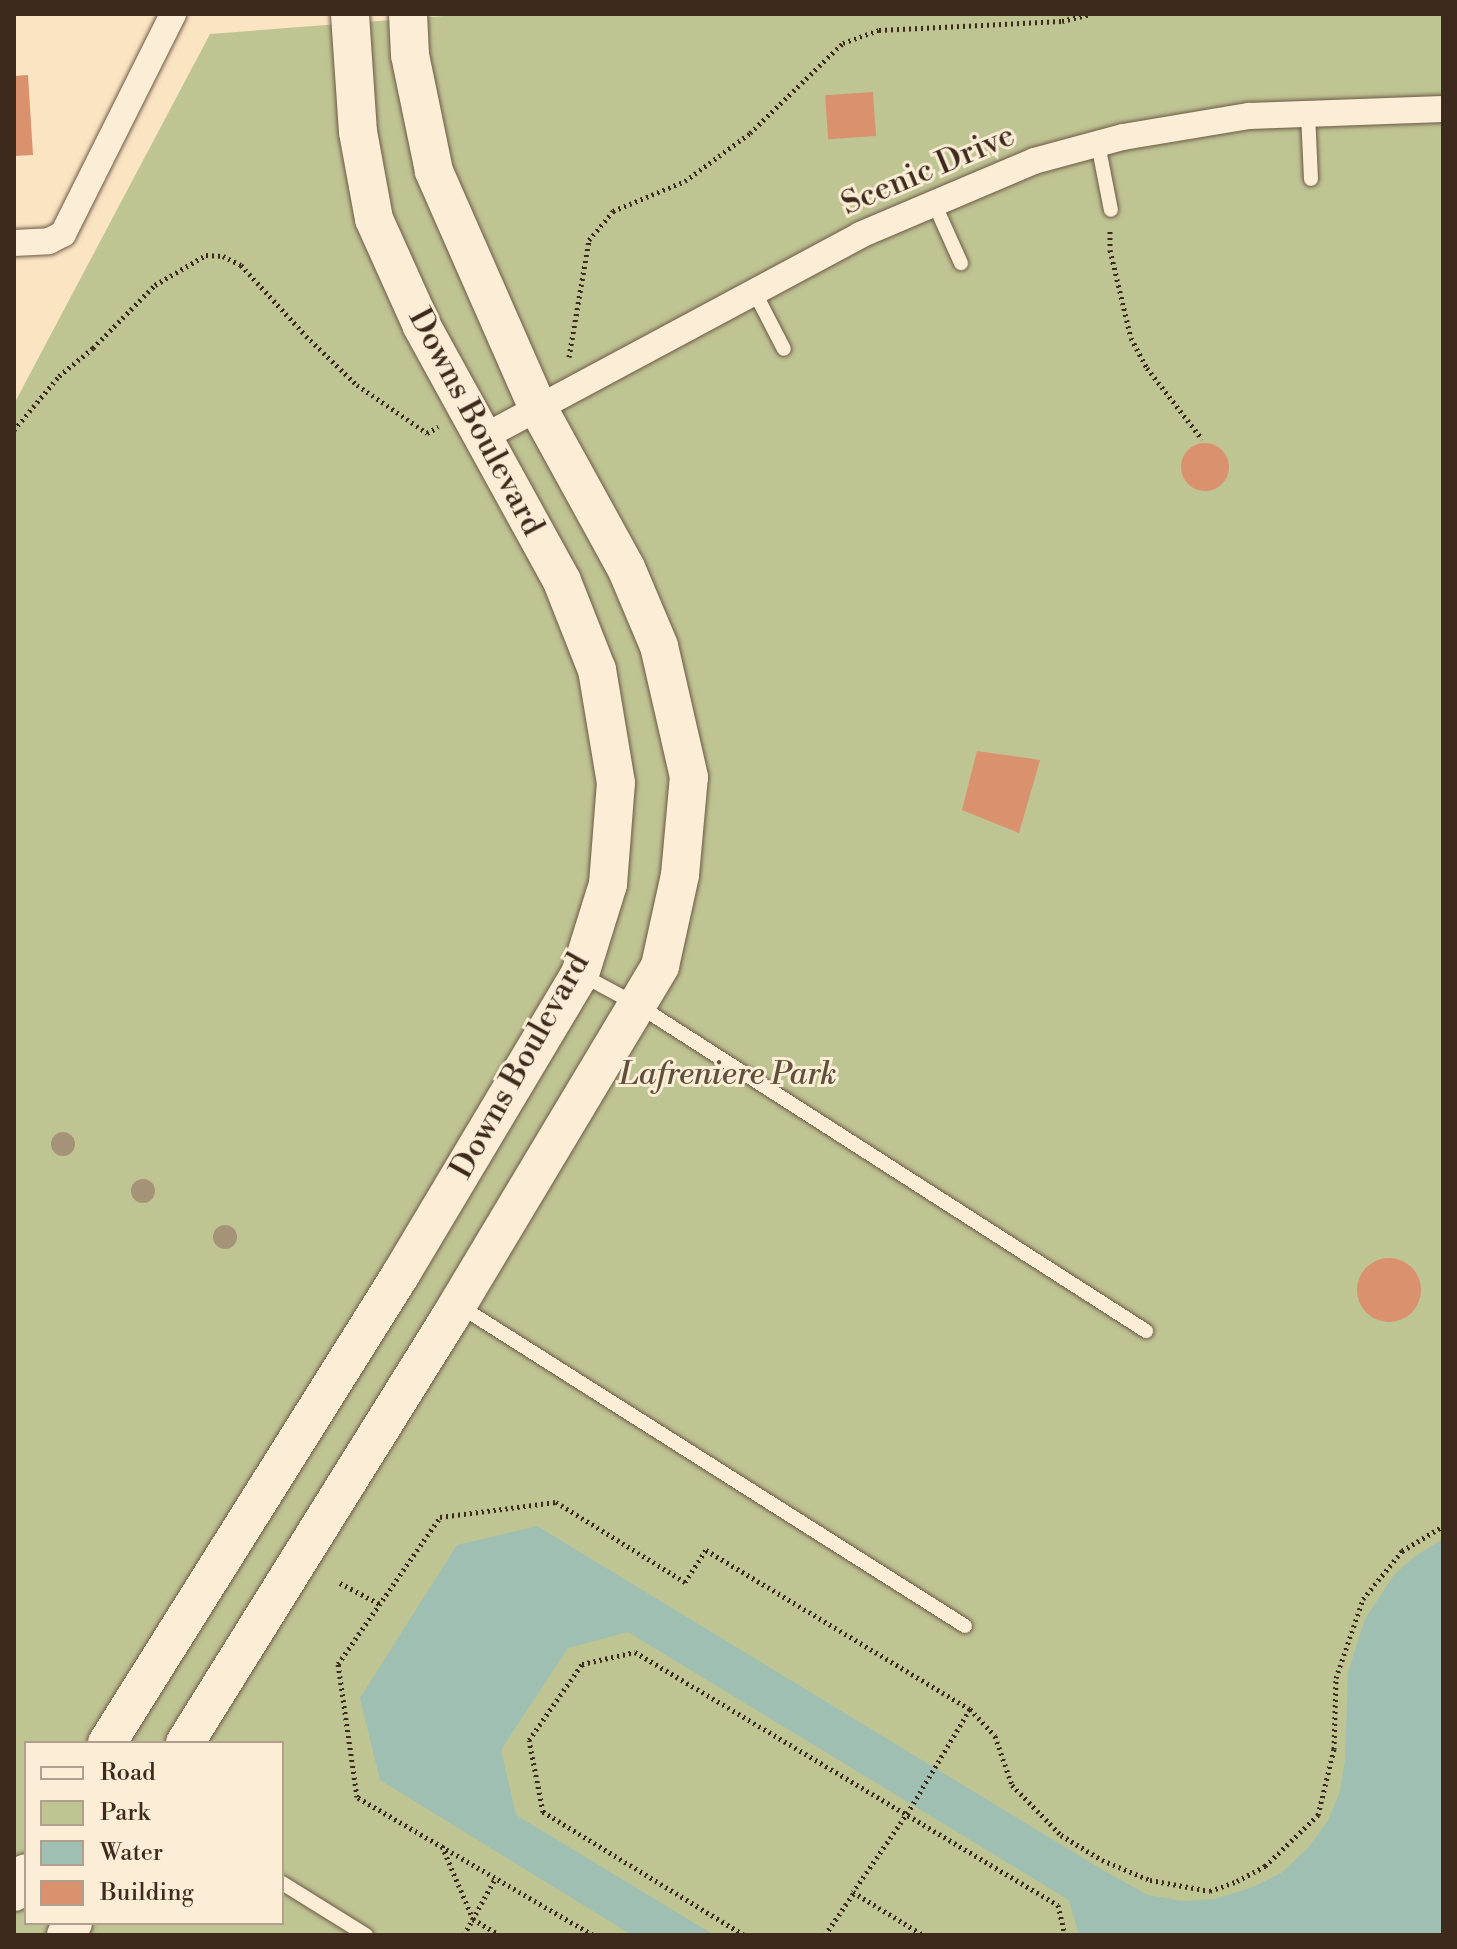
<!DOCTYPE html>
<style>
body{margin:0}
#map{position:relative;width:1457px;height:1949px;overflow:hidden;background:#fae4c2;font-family:"Libre Bodoni",serif}
div>[style]{position:absolute}
.green>*{inset:0;background:#bfc493}
.water>*{inset:0;background:#9ebfb2}
.building>*{inset:0;background:#da916e;transform-origin:0 0}
.round{border-radius:50%}
.path>*{height:5px;margin-top:-2.5px;transform-origin:0;background:repeating-linear-gradient(90deg,#3e2a1c 0 2px,transparent 0 6px)}
.roads{filter:drop-shadow(0 0 2px #6d5846) drop-shadow(0 0 2px #6d5846)}
.lane>*{height:14px;margin:-7px;padding:0 7px;transform-origin:7px;border-radius:7px;background:#fcedd7}
.street>*{height:26px;margin:-13px;padding:0 13px;transform-origin:13px;border-radius:13px;background:#fcedd7}
.secondary>*{height:38px;margin:-19px;padding:0 19px;transform-origin:19px;border-radius:19px;background:#fcedd7}
.trees>*{width:24px;height:24px;margin:-12px;border-radius:50%;background:#a49377}
span{translate:-50% -50%;white-space:nowrap;text-align:center;line-height:1.15;-webkit-text-stroke:6px #fcedd7;paint-order:stroke}
.street-label{font-size:32px;color:#3e2a1c}
.park-label{font-size:32px;color:#5e503a;font-style:italic}
.frame{position:absolute;inset:0;border:16px solid #3e2a1c;pointer-events:none}
.legend{position:absolute;left:24px;top:1741px;width:260px;height:184px;box-sizing:border-box;background:#fcedd7;border:2px solid #b09f8c;margin:0;padding:10px 14px;list-style:none;font-size:24px;color:#3e2a1c}
.legend li{display:flex;align-items:center;gap:16px;height:40px}
.legend b{width:40px;border:2px solid #b09f8c}
</style>
<div id="map">
<div class="green">
<div style="clip-path:polygon(evenodd,470px 14px,1443px 14px,1443px 1935px,14px 1935px,14px 404px,210px 34px,470px 14px,26px 1743px,282px 1743px,282px 1923px,26px 1923px,26px 1743px)"></div>
</div>
<div class="water">
<div style="clip-path:polygon(537px 1526px,1106px 1872px,1148px 1895px,1184px 1901px,1215px 1899px,1253px 1887px,1281px 1873px,1307px 1849px,1328px 1821px,1340px 1791px,1345px 1760px,1348px 1672px,1365px 1619px,1394px 1575px,1414px 1557px,1443px 1539px,1443px 1935px,1079px 1935px,1069px 1900px,628px 1632px,568px 1648px,501px 1750px,516px 1815px,714px 1935px,632px 1935px,380px 1780px,360px 1698px,457px 1545px)"></div>
</div>
<div class="building">
<div style="clip-path:polygon(28px 75px,33px 155px,14px 156px,14px 76px)"></div>
<div style="left:873px;top:92px;width:44px;height:48px;rotate:86deg"></div>
<div class="round" style="left:1181px;top:443px;width:48px;height:48px"></div>
<div style="clip-path:polygon(977px 751px,1040px 760px,1019px 833px,962px 810px)"></div>
<div class="round" style="left:1357px;top:1258px;width:64px;height:64px"></div>
</div>
<div class="path">
<div style="left:1110px;top:231px;width:19px;rotate:90deg"></div>
<div style="left:1110px;top:250px;width:90px;rotate:76.6deg"></div>
<div style="left:1131px;top:338px;width:34px;rotate:62deg"></div>
<div style="left:1147px;top:368px;width:90px;rotate:52.2deg"></div>
<div style="left:569px;top:357px;width:119px;rotate:-80.3deg"></div>
<div style="left:589px;top:240px;width:38px;rotate:-50deg"></div>
<div style="left:613px;top:211px;width:78px;rotate:-22.6deg"></div>
<div style="left:685px;top:181px;width:81px;rotate:-36.4deg"></div>
<div style="left:750px;top:133px;width:129px;rotate:-44.1deg"></div>
<div style="left:843px;top:43px;width:38px;rotate:-20deg"></div>
<div style="left:879px;top:30px;width:183px;rotate:-2.8deg"></div>
<div style="left:1062px;top:21px;width:29px;rotate:-14deg"></div>
<div style="left:14px;top:430px;width:70px;rotate:-50.2deg"></div>
<div style="left:59px;top:376px;width:44px;rotate:-39.5deg"></div>
<div style="left:93px;top:348px;width:88px;rotate:-45.5deg"></div>
<div style="left:155px;top:285px;width:59px;rotate:-30.5deg"></div>
<div style="left:206px;top:255px;width:17px;rotate:3deg"></div>
<div style="left:223px;top:256px;width:20px;rotate:27deg"></div>
<div style="left:241px;top:265px;width:96px;rotate:47.5deg"></div>
<div style="left:306px;top:336px;width:71px;rotate:43.9deg"></div>
<div style="left:357px;top:385px;width:85px;rotate:34.4deg"></div>
<div style="left:427px;top:433px;width:13px;rotate:-29deg"></div>
<div style="left:340px;top:1583px;width:45px;rotate:27.7deg"></div>
<div style="left:970px;top:1709px;width:37px;rotate:47deg"></div>
<div style="left:995px;top:1736px;width:52px;rotate:70.9deg"></div>
<div style="left:1012px;top:1785px;width:70px;rotate:45.6deg"></div>
<div style="left:1061px;top:1835px;width:48px;rotate:31.4deg"></div>
<div style="left:1102px;top:1860px;width:52px;rotate:22.6deg"></div>
<div style="left:1150px;top:1880px;width:61px;rotate:10.4deg"></div>
<div style="left:1210px;top:1891px;width:29px;rotate:-20deg"></div>
<div style="left:1237px;top:1881px;width:32px;rotate:-28deg"></div>
<div style="left:1265px;top:1866px;width:74px;rotate:-43.9deg"></div>
<div style="left:1318px;top:1815px;width:68px;rotate:-76.4deg"></div>
<div style="left:1334px;top:1749px;width:71px;rotate:-88.4deg"></div>
<div style="left:1336px;top:1678px;width:83px;rotate:-71.1deg"></div>
<div style="left:1363px;top:1599px;width:62px;rotate:-50.9deg"></div>
<div style="left:1402px;top:1551px;width:48px;rotate:-31.4deg"></div>
<div style="left:442px;top:1846px;width:79px;rotate:67deg"></div>
<div style="left:473px;top:1919px;width:31px;rotate:31deg"></div>
<div style="left:464px;top:1935px;width:66px;rotate:-61.1deg"></div>
<div style="left:593px;top:1935px;width:273px;rotate:-149.7deg"></div>
<div style="left:357px;top:1797px;width:134px;rotate:-98.1deg"></div>
<div style="left:338px;top:1664px;width:179px;rotate:-55.2deg"></div>
<div style="left:440px;top:1517px;width:117px;rotate:-7.4deg"></div>
<div style="left:556px;top:1502px;width:152px;rotate:31.8deg"></div>
<div style="left:685px;top:1582px;width:38px;rotate:-57deg"></div>
<div style="left:706px;top:1550px;width:308px;rotate:31.1deg"></div>
<div style="left:970px;top:1709px;width:120px;rotate:121deg"></div>
<div style="left:908px;top:1812px;width:97px;rotate:124.5deg"></div>
<div style="left:853px;top:1892px;width:82px;rotate:31.6deg"></div>
<div style="left:744px;top:1935px;width:236px;rotate:-148.5deg"></div>
<div style="left:543px;top:1812px;width:73px;rotate:-101deg"></div>
<div style="left:529px;top:1740px;width:93px;rotate:-55.1deg"></div>
<div style="left:582px;top:1664px;width:54px;rotate:-12.8deg"></div>
<div style="left:635px;top:1652px;width:493px;rotate:30.9deg"></div>
<div style="left:1058px;top:1905px;width:31px;rotate:77deg"></div>
<div style="left:825px;top:1935px;width:53px;rotate:-55.7deg"></div>
</div>
<div class="roads">
<div class="lane">
<div style="left:1308px;top:113px;width:66px;rotate:87.4deg"></div>
<div style="left:1098px;top:144px;width:67px;rotate:78.9deg"></div>
<div style="left:934px;top:203px;width:66px;rotate:65.8deg"></div>
<div style="left:754px;top:291px;width:65px;rotate:62.7deg"></div>
<div style="left:580px;top:974px;width:64px;rotate:28.2deg"></div>
<div style="left:636px;top:1004px;width:606px;rotate:32.67deg"></div>
<div style="left:458px;top:1305px;width:600px;rotate:32.34deg"></div>
<div style="left:282px;top:1883px;width:99px;rotate:31.8deg"></div>
</div>
<div class="street">
<div style="left:14px;top:243px;width:35px;rotate:-3deg"></div>
<div style="left:49px;top:241px;width:16px;rotate:-27deg"></div>
<div style="left:63px;top:234px;width:246px;rotate:-63.4deg"></div>
<div style="left:484px;top:437px;width:427px;rotate:-28.2deg"></div>
<div style="left:860px;top:235px;width:189px;rotate:-23deg"></div>
<div style="left:1034px;top:161px;width:92px;rotate:-15.1deg"></div>
<div style="left:1123px;top:137px;width:128px;rotate:-9.5deg"></div>
<div style="left:1249px;top:116px;width:194px;rotate:-2.1deg"></div>
</div>
<div class="secondary">
<div style="left:107px;top:1743px;width:554px;rotate:-57.92deg"></div>
<div style="left:401px;top:1274px;width:349px;rotate:-59.2deg"></div>
<div style="left:580px;top:974px;width:94px;rotate:-72.7deg"></div>
<div style="left:608px;top:884px;width:101px;rotate:-85.5deg"></div>
<div style="left:616px;top:783px;width:115px;rotate:-99.5deg"></div>
<div style="left:597px;top:670px;width:96px;rotate:-111.5deg"></div>
<div style="left:562px;top:581px;width:291px;rotate:-118.8deg"></div>
<div style="left:422px;top:326px;width:117px;rotate:-114.2deg"></div>
<div style="left:374px;top:219px;width:88px;rotate:-100.4deg"></div>
<div style="left:358px;top:132px;width:118px;rotate:-93.9deg"></div>
<div style="left:185px;top:1743px;width:499px;rotate:-58.1deg"></div>
<div style="left:449px;top:1319px;width:411px;rotate:-59.1deg"></div>
<div style="left:660px;top:966px;width:93px;rotate:-77.6deg"></div>
<div style="left:680px;top:875px;width:98px;rotate:-84.8deg"></div>
<div style="left:689px;top:777px;width:134px;rotate:-102.9deg"></div>
<div style="left:659px;top:646px;width:85px;rotate:-112.9deg"></div>
<div style="left:626px;top:568px;width:185px;rotate:-118.8deg"></div>
<div style="left:537px;top:406px;width:257px;rotate:-113.7deg"></div>
<div style="left:434px;top:171px;width:118px;rotate:-101.7deg"></div>
<div style="left:410px;top:55px;width:41px;rotate:-92.8deg"></div>
<div style="left:14px;top:1892px;width:22px;rotate:-58deg"></div>
<div style="left:66px;top:1935px;width:14px;rotate:-60deg"></div>
</div>
</div>
<div class="trees">
<div style="left:63px;top:1144px"></div>
<div style="left:143px;top:1191px"></div>
<div style="left:225px;top:1237px"></div>
</div>
<div class="street-label">
<span style="left:928px;top:170px;rotate:-23deg">Scenic Drive</span>
<span style="left:476px;top:422px;rotate:62deg">Downs Boulevard</span>
<span style="left:520px;top:1066px;rotate:-61deg">Downs Boulevard</span>
</div>
<div class="park-label">
<span style="left:728px;top:1074px">Lafreniere Park</span>
</div>
<div class="frame"></div>
<ul class="legend">
<li><b style="height:10px;background:#fcedd7"></b>Road</li>
<li><b style="height:22px;background:#bfc493"></b>Park</li>
<li><b style="height:22px;background:#9ebfb2"></b>Water</li>
<li><b style="height:22px;background:#da916e"></b>Building</li>
</ul>
</div>
